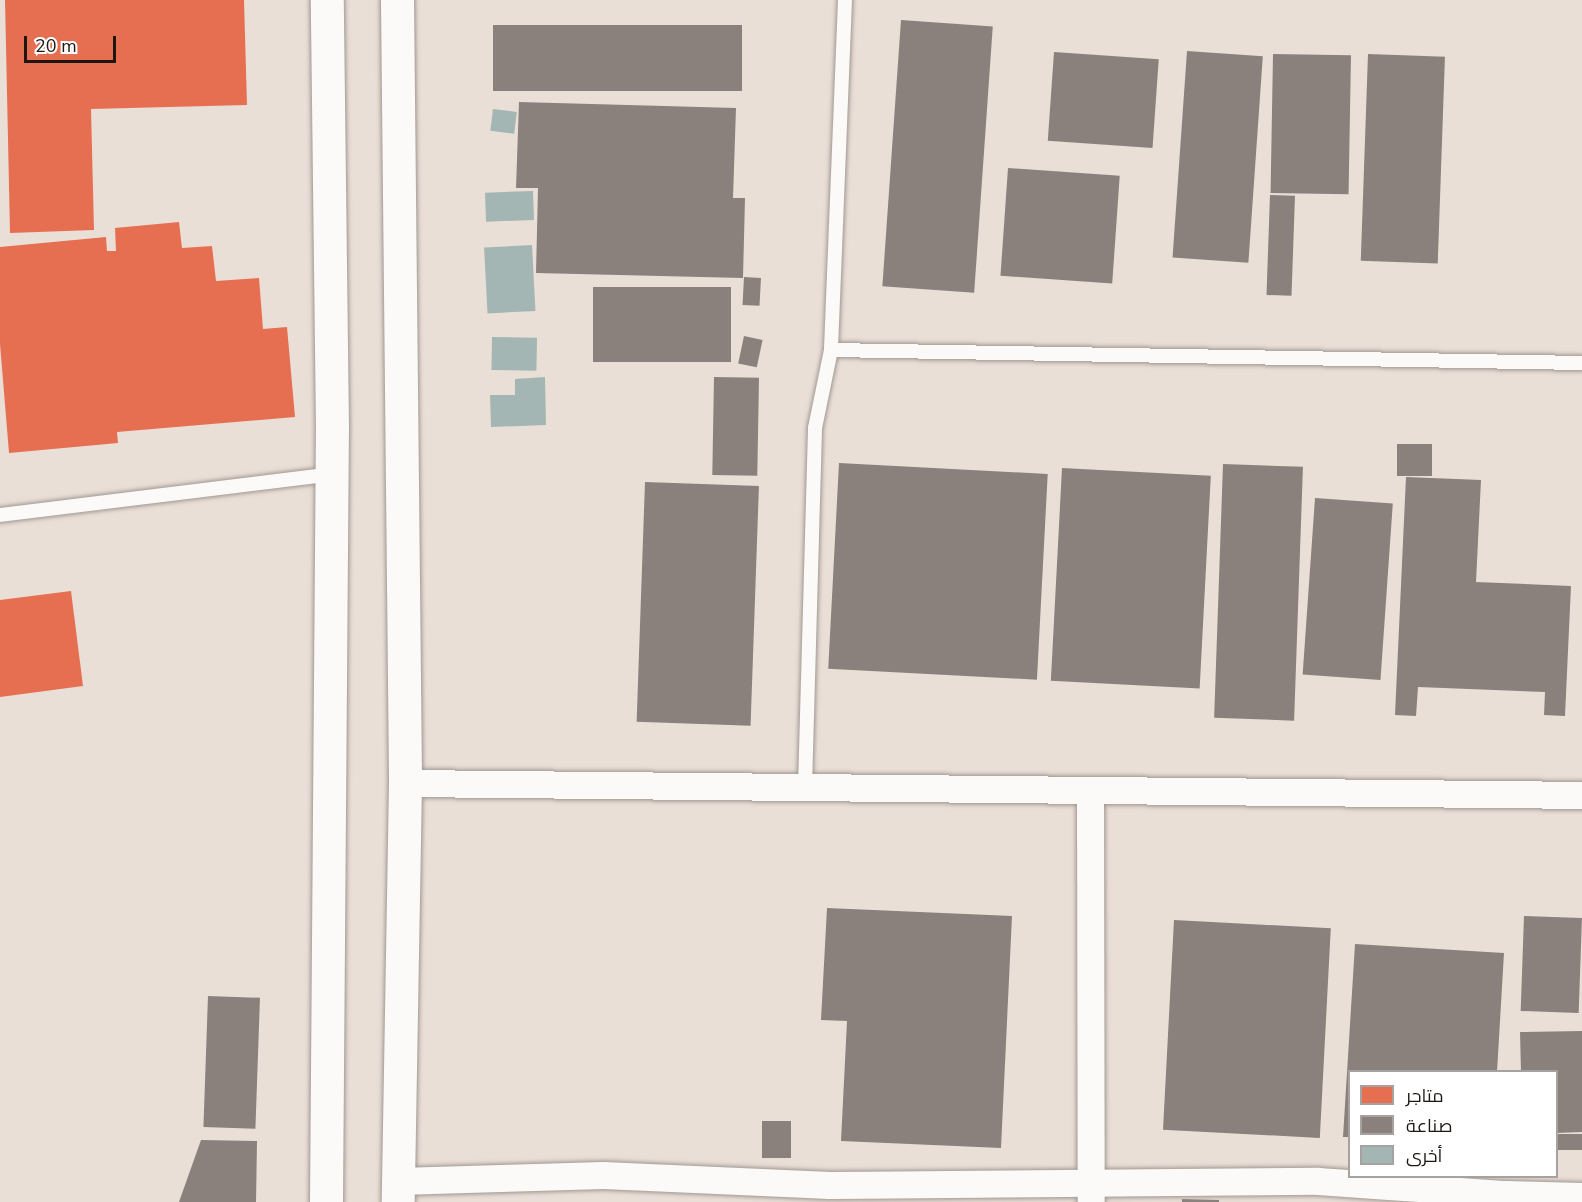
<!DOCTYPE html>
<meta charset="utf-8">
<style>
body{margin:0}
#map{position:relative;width:1582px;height:1202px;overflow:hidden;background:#eadfd7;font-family:"Nunito Sans",Cairo,sans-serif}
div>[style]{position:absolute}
.shops>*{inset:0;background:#e76f51}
.industry>*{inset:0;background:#8a817c;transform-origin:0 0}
.building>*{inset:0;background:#a4b6b3;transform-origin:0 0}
.roads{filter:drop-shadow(0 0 2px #a09892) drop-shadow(0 0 2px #a09892)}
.service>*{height:14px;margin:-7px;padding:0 7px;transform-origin:7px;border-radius:7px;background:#fcfaf9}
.minor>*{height:27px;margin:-13.5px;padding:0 13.5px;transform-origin:13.5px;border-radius:13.5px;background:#fcfaf9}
.tertiary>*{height:33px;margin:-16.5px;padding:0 16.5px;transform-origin:16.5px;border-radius:16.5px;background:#fcfaf9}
span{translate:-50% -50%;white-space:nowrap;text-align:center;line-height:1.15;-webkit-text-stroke:6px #fff;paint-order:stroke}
.legend{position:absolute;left:1348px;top:1070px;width:210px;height:108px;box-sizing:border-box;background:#fff;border:2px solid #a5a2a0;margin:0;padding:8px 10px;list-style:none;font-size:18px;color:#1d1611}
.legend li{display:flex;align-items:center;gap:12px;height:30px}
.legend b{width:30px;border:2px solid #a5a2a0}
.scale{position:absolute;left:24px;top:36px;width:92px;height:27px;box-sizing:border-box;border:3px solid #1d1611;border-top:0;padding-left:8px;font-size:18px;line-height:21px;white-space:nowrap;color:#1d1611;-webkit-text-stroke:4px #fff;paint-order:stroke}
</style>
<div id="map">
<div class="shops">
<div style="clip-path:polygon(5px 0,244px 0,247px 105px,91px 109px,94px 230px,10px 233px)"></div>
<div style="clip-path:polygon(179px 222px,182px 248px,212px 246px,216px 281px,259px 278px,263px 329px,287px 327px,295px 417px,117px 432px,118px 443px,9px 453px,0 344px,0 247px,106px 237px,107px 251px,116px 251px,115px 228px)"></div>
<div style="clip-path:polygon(71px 591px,83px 686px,0 697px,0 600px)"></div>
</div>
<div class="industry">
<div style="left:901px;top:20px;width:92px;height:267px;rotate:4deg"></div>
<div style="left:493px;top:25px;width:249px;height:66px"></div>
<div style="left:1187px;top:51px;width:76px;height:207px;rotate:4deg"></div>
<div style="left:1054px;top:52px;width:105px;height:89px;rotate:4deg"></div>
<div style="left:1273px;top:54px;width:78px;height:139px;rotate:1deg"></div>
<div style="left:1368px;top:54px;width:77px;height:207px;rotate:2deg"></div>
<div style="clip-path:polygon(519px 102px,736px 108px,733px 198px,745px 198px,743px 278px,536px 273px,538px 188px,516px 188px)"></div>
<div style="left:1008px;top:168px;width:112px;height:108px;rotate:4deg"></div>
<div style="left:1270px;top:195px;width:25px;height:100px;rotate:2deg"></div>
<div style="left:744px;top:277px;width:17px;height:28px;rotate:3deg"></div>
<div style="left:593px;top:287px;width:138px;height:75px"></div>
<div style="left:744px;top:336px;width:19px;height:28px;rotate:12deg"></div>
<div style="left:714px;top:377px;width:45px;height:98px;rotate:1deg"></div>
<div style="left:1432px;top:444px;width:32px;height:35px;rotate:90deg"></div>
<div style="left:839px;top:463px;width:209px;height:206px;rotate:3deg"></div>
<div style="left:1223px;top:464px;width:80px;height:254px;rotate:2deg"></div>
<div style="left:1062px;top:468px;width:149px;height:213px;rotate:3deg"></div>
<div style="clip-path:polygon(1406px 477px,1481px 480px,1476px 582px,1571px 586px,1565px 716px,1544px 715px,1545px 692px,1418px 687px,1416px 716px,1395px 715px)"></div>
<div style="left:645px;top:482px;width:114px;height:240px;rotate:2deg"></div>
<div style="left:1315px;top:498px;width:78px;height:177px;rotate:4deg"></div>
<div style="clip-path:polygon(827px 908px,1012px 916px,1001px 1148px,841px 1141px,847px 1021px,821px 1020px)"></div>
<div style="left:1524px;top:916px;width:58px;height:95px;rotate:2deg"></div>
<div style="left:1174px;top:920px;width:157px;height:210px;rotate:3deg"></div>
<div style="clip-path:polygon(1355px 944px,1504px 953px,1497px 1072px,1350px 1072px,1350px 1137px,1343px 1137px)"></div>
<div style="left:208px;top:996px;width:52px;height:131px;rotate:2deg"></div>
<div style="clip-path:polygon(1582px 1031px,1582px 1132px,1556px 1133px,1556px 1072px,1521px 1072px,1520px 1032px)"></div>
<div style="left:762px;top:1121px;width:29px;height:37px"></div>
<div style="left:1582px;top:1134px;width:16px;height:26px;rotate:90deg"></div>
<div style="clip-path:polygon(201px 1140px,257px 1141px,256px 1202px,179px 1202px)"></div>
<div style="clip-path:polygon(1182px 1199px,1219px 1200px,1219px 1202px,1182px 1202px)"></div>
</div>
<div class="building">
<div style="left:493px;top:109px;width:24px;height:22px;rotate:7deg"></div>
<div style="left:533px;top:191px;width:29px;height:48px;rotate:88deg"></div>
<div style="left:532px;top:245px;width:66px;height:48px;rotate:87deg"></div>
<div style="left:492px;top:337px;width:45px;height:33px;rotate:1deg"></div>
<div style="clip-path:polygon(545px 377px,546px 425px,491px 427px,490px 395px,515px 395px,515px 379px)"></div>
</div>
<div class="roads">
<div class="service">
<div style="left:845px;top:0;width:350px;rotate:92.3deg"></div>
<div style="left:831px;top:350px;width:751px;rotate:0.99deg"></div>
<div style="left:0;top:515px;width:335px;rotate:-7deg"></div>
<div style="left:805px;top:787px;width:359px;rotate:-88.4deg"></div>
<div style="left:815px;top:428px;width:80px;rotate:-78.4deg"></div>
</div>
<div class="minor">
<div style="left:405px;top:783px;width:1177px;rotate:0.58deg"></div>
<div style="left:1090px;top:790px;width:410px;rotate:89.9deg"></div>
<div style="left:398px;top:1181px;width:205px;rotate:-1.7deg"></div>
<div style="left:603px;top:1175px;width:227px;rotate:2.5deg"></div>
<div style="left:830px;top:1185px;width:488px;rotate:-0.5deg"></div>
<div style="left:1318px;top:1181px;width:188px;rotate:4deg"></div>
<div style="left:1506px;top:1202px;width:8px;rotate:-90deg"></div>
<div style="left:1506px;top:1194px;width:76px;rotate:1.5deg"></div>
</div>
<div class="tertiary">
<div style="left:397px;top:0;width:783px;rotate:89.41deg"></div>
<div style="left:405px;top:783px;width:419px;rotate:91deg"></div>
<div style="left:326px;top:1202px;width:774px;rotate:-89.56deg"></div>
<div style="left:332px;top:428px;width:428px;rotate:-90.7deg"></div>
</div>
</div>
<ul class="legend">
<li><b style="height:16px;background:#e76f51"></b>متاجر</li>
<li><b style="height:16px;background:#8a817c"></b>صناعة</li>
<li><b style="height:16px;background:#a4b6b3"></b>أخرى</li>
</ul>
<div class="scale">20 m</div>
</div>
